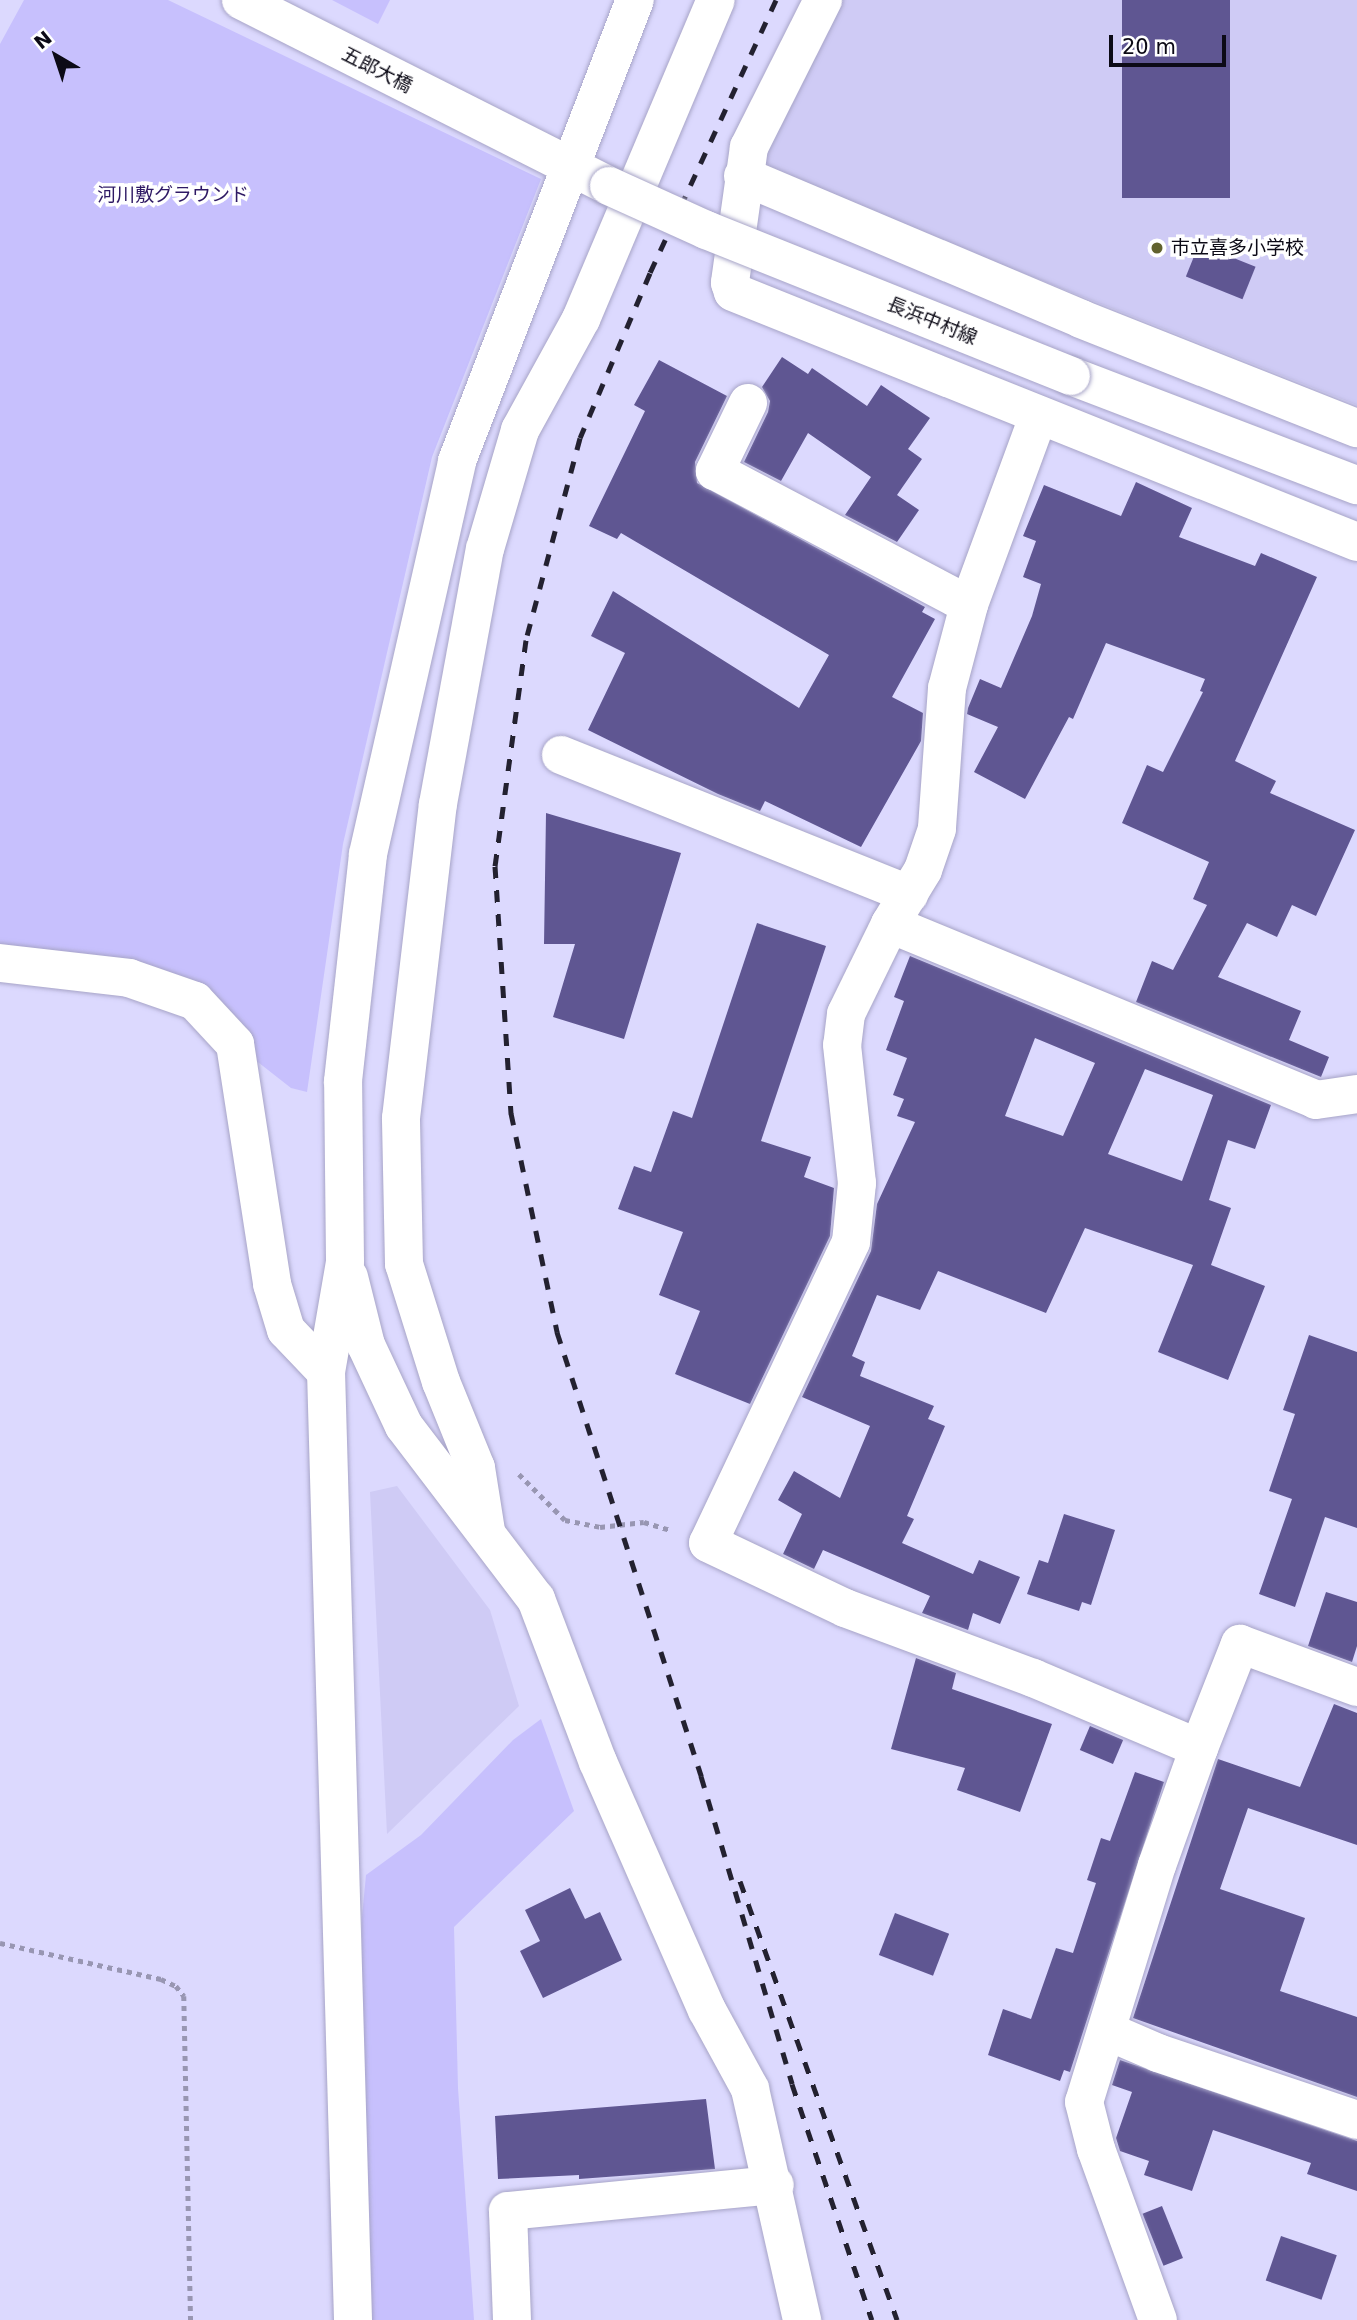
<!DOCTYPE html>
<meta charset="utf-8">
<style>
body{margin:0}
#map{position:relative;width:1357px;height:2320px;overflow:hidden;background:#dcd9fe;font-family:"DejaVu Sans","Noto Sans JP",sans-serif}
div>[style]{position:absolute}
.built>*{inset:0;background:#cfcbf5}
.green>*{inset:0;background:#c7c0fd}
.building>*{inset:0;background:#5f5692;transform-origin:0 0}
.path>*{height:4.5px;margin-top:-2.25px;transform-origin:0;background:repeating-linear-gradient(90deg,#9896b2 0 5px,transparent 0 10px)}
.roads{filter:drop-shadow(0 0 2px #a7a4c7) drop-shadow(0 0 2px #a7a4c7)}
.minor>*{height:38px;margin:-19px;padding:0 19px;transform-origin:19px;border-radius:19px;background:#fff}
.major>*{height:38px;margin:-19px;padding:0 19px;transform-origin:19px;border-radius:19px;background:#fff}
.rail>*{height:5px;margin-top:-2.5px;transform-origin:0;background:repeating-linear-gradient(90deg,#232130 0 12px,transparent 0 24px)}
.bridges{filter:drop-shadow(0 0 2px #a7a4c7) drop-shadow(0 0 2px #a7a4c7)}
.major-bridge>*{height:38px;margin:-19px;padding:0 19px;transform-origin:19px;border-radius:19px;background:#fff}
.dots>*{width:19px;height:19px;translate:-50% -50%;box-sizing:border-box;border:4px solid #fff;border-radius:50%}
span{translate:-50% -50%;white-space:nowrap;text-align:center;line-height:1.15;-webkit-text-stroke:7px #fff;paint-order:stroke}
.street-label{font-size:19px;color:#0c0a16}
.park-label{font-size:19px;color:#2e1964}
.poi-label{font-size:19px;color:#0c0a16}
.left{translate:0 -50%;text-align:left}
.north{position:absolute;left:21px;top:21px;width:70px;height:70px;-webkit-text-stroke:5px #fff;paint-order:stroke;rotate:321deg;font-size:19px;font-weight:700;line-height:28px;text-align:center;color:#0c0a16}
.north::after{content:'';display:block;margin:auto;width:24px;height:32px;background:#0c0a16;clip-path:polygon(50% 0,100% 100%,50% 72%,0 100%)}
.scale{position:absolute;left:1109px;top:35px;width:117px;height:32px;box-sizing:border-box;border:4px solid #0c0a16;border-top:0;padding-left:9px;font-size:21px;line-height:24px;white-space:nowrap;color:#0c0a16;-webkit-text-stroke:5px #fff;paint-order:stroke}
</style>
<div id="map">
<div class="built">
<div style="clip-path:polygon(837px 0,1357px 0,1357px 405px,777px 176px,760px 155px)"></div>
<div style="clip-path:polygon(397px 1486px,490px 1610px,519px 1706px,387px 1834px,370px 1492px)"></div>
</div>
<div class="green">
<div style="clip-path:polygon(24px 0,168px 0,541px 179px,432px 457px,343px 844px,307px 1092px,291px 1088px,235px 1044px,195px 1001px,0 949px,0 44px)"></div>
<div style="clip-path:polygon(332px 0,390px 0,378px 24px)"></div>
<div style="clip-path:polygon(541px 1719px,574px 1811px,454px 1927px,458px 2088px,474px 2320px,370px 2320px,362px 2106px,362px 1917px,366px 1875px,421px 1835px,513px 1740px)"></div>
</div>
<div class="building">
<div style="left:1122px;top:0;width:108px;height:198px"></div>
<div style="left:1199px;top:244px;width:61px;height:35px;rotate:22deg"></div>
<div style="clip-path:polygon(782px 357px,808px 374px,812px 368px,867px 406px,881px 385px,930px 418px,908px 449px,922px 459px,897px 495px,919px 510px,897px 542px,845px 515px,871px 477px,808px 433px,781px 481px,744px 462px,768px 412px,770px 401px,762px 387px)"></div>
<div style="clip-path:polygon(659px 360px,727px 396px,695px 462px,697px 483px,925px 607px,922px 612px,935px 619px,892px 697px,923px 713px,921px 741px,861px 847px,765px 801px,760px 811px,718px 794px,588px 730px,625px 653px,591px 636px,613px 591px,799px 708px,829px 655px,621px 533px,617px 539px,589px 526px,645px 411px,634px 405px)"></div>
<div style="clip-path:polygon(1136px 482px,1192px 508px,1179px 537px,1255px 566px,1261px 553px,1317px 577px,1235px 761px,1276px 781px,1270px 793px,1355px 830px,1316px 916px,1292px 905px,1277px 937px,1247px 923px,1218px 977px,1301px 1011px,1289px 1040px,1329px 1057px,1321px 1077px,1136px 1002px,1152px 961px,1173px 970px,1207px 905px,1193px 899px,1209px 862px,1122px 823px,1147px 765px,1163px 772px,1203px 692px,1200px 691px,1205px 679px,1106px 643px,1073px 719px,1069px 717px,1025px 799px,974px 772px,998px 727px,967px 714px,968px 708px,980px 679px,1001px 688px,1032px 616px,1041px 584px,1023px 577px,1036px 541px,1023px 536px,1044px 485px,1121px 516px)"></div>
<div style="clip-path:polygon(546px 813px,681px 853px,624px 1039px,553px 1017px,575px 944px,544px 944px)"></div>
<div style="clip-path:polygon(757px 923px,826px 946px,761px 1141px,811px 1157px,804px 1177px,834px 1188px,830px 1236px,750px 1404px,675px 1374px,700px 1311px,659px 1295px,683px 1232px,618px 1209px,634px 1166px,651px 1172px,673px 1111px,692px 1118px)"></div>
<div style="clip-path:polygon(evenodd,910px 956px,1271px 1105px,1255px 1149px,1228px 1140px,1209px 1200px,1231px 1208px,1211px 1265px,1265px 1286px,1228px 1380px,1158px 1352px,1193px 1265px,1085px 1228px,1046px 1313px,938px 1271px,920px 1310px,877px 1295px,852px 1356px,865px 1362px,860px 1376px,934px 1406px,928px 1419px,945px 1426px,907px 1516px,914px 1519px,902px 1543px,973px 1574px,979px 1560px,1020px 1577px,1000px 1624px,973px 1613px,968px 1630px,922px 1613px,930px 1596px,823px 1550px,814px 1569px,783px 1554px,802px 1514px,778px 1500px,794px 1471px,840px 1498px,870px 1426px,802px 1397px,871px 1251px,877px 1204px,915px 1122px,897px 1116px,904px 1099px,893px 1095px,907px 1058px,886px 1050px,904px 1001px,894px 997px,910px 956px,1035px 1038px,1095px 1063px,1063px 1136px,1005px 1116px,1035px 1038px,910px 956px,1145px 1069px,1213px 1095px,1182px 1181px,1108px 1154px,1145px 1069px)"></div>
<div style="clip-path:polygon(1309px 1335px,1357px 1352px,1357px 1528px,1325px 1517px,1295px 1607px,1259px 1594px,1292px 1499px,1269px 1491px,1295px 1414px,1283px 1410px)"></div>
<div style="clip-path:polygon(1064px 1514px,1115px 1530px,1091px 1605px,1082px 1602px,1079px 1611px,1027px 1594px,1039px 1560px,1048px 1563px)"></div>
<div style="clip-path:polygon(1326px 1592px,1357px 1602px,1357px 1646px,1352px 1662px,1308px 1646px)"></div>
<div style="clip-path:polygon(916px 1658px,956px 1673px,952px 1689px,1052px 1724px,1020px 1812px,957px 1790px,965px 1768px,891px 1749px)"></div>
<div style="clip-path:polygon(1334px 1704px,1357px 1713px,1357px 1845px,1248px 1808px,1220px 1889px,1305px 1918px,1280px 1991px,1357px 2017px,1357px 2097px,1133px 2018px,1218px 1759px,1300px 1787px)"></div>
<div style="left:1090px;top:1726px;width:36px;height:26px;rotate:23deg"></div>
<div style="clip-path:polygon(1135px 1772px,1164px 1782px,1070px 2072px,1064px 2070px,1060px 2081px,988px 2055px,1003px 2009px,1031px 2019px,1056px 1948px,1073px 1953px,1096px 1883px,1087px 1880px,1101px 1838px,1110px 1841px)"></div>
<div style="clip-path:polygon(570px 1888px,585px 1919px,600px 1912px,622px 1960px,543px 1998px,520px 1951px,540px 1941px,525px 1910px)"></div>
<div style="left:895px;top:1913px;width:58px;height:45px;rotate:21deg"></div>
<div style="clip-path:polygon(1120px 2060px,1357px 2141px,1357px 2191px,1307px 2174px,1311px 2163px,1213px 2130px,1192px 2191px,1144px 2175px,1149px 2161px,1120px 2151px,1116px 2138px,1132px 2092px,1112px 2085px)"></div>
<div style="clip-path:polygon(706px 2099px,715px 2169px,579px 2179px,579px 2175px,498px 2179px,495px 2116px)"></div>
<div style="left:1162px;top:2206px;width:56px;height:21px;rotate:68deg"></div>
<div style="left:1281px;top:2236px;width:59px;height:47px;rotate:19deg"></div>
</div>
<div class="path">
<div style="left:519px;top:1474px;width:65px;rotate:45deg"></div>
<div style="left:565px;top:1520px;width:36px;rotate:11deg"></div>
<div style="left:600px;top:1527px;width:44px;rotate:-6.5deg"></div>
<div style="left:644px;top:1522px;width:28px;rotate:17deg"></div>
<div style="left:0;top:1943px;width:165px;rotate:12.6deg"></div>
<div style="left:161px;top:1979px;width:17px;rotate:25deg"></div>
<div style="left:176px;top:1986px;width:13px;rotate:51deg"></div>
<div style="left:184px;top:1996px;width:324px;rotate:88.8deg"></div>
</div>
<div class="roads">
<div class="minor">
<div style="left:823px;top:0;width:165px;rotate:116.7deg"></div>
<div style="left:749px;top:147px;width:137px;rotate:98deg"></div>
<div style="left:730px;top:283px;width:9px;rotate:72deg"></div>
<div style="left:733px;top:292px;width:672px;rotate:21.83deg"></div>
<div style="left:743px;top:176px;width:367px;rotate:22.9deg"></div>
<div style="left:1081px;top:319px;width:297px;rotate:21.6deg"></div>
<div style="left:748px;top:403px;width:76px;rotate:115.9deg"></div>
<div style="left:715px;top:471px;width:287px;rotate:27.8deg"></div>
<div style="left:1038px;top:417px;width:200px;rotate:110.2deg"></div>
<div style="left:969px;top:605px;width:86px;rotate:104.8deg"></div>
<div style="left:947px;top:688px;width:141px;rotate:94.1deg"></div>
<div style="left:937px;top:829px;width:43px;rotate:108.9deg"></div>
<div style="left:923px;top:870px;width:63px;rotate:121.4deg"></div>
<div style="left:890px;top:924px;width:100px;rotate:116.1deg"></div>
<div style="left:846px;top:1014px;width:31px;rotate:97deg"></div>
<div style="left:842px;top:1045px;width:139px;rotate:83.8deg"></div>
<div style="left:857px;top:1183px;width:59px;rotate:95.8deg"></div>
<div style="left:851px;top:1242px;width:333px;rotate:115.4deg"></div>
<div style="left:708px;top:1543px;width:152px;rotate:25.4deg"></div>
<div style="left:845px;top:1608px;width:201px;rotate:20.4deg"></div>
<div style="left:1033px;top:1678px;width:180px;rotate:22.9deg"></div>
<div style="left:1199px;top:1748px;width:124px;rotate:109.7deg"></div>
<div style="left:1157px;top:1865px;width:248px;rotate:107.1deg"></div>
<div style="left:1084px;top:2102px;width:49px;rotate:75.7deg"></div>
<div style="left:1096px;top:2149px;width:182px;rotate:70.1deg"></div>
<div style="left:561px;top:755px;width:375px;rotate:21.8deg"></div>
<div style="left:890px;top:924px;width:461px;rotate:22.4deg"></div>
<div style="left:1316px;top:1100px;width:41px;rotate:-8.3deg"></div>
<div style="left:0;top:963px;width:130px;rotate:6.6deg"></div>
<div style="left:129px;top:978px;width:70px;rotate:19.2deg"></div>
<div style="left:195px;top:1001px;width:59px;rotate:47.1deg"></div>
<div style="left:235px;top:1044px;width:243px;rotate:81.2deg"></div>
<div style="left:272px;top:1284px;width:48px;rotate:73.1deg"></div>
<div style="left:286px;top:1330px;width:58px;rotate:46.4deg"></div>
<div style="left:349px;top:1277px;width:70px;rotate:76deg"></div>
<div style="left:366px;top:1345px;width:89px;rotate:64.9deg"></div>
<div style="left:404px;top:1426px;width:218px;rotate:52.7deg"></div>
<div style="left:536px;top:1599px;width:174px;rotate:69.2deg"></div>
<div style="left:598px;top:1762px;width:271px;rotate:66.3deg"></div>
<div style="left:707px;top:2010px;width:90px;rotate:61.4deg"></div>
<div style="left:750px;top:2089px;width:237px;rotate:77.3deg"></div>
<div style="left:486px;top:1531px;width:64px;rotate:-99deg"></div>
<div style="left:476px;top:1468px;width:93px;rotate:-112.1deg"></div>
<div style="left:441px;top:1382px;width:124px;rotate:-107.4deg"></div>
<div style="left:404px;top:1264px;width:146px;rotate:-91.2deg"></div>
<div style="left:401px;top:1118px;width:316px;rotate:-83.3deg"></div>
<div style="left:438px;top:804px;width:259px;rotate:-79.6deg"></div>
<div style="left:485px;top:549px;width:124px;rotate:-73.6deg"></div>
<div style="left:520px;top:430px;width:127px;rotate:-61.2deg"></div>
<div style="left:581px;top:319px;width:346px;rotate:-67.1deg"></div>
<div style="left:1199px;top:1748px;width:112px;rotate:-68.5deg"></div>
<div style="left:1240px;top:1644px;width:125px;rotate:20.2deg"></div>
<div style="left:1107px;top:2031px;width:56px;rotate:23.3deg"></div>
<div style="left:1158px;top:2053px;width:210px;rotate:18.6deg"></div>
<div style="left:353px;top:2320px;width:948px;rotate:-91.63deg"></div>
<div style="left:326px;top:1372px;width:112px;rotate:-80.2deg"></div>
<div style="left:345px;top:1262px;width:181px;rotate:-90.6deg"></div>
<div style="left:343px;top:1081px;width:228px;rotate:-83.7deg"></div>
<div style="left:368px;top:854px;width:403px;rotate:-77.2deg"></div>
<div style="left:457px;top:461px;width:494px;rotate:-68.9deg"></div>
<div style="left:512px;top:2320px;width:109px;rotate:-92.1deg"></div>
<div style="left:508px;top:2211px;width:268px;rotate:-5.6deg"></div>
</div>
<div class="major">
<div style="left:241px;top:0;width:412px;rotate:26.8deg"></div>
<div style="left:1071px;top:376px;width:306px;rotate:20.9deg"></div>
</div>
</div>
<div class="rail">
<div style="left:776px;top:0;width:301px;rotate:114.8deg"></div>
<div style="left:650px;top:273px;width:179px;rotate:113deg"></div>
<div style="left:580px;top:438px;width:209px;rotate:105deg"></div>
<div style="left:526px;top:640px;width:228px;rotate:97.8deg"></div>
<div style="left:495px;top:866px;width:248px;rotate:86.3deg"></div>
<div style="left:511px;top:1113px;width:224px;rotate:78.1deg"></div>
<div style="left:557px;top:1332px;width:467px;rotate:72deg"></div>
<div style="left:701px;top:1776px;width:321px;rotate:73.5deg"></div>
<div style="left:792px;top:2084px;width:249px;rotate:71.3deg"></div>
<div style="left:740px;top:1881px;width:466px;rotate:70.3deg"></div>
</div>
<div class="bridges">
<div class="major-bridge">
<div style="left:609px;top:186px;width:107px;rotate:24.4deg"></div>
<div style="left:706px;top:230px;width:393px;rotate:21.8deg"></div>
</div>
</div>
<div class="dots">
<div style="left:1157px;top:248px;background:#61612e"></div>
</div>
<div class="street-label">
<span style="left:377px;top:70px;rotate:27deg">五郎大橋</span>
<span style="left:932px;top:321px;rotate:22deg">長浜中村線</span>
</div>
<div class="park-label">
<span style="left:173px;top:195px">河川敷グラウンド</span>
</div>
<div class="poi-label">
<span class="left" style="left:1171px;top:248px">市立喜多小学校</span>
</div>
<div class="north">N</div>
<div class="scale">20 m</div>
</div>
